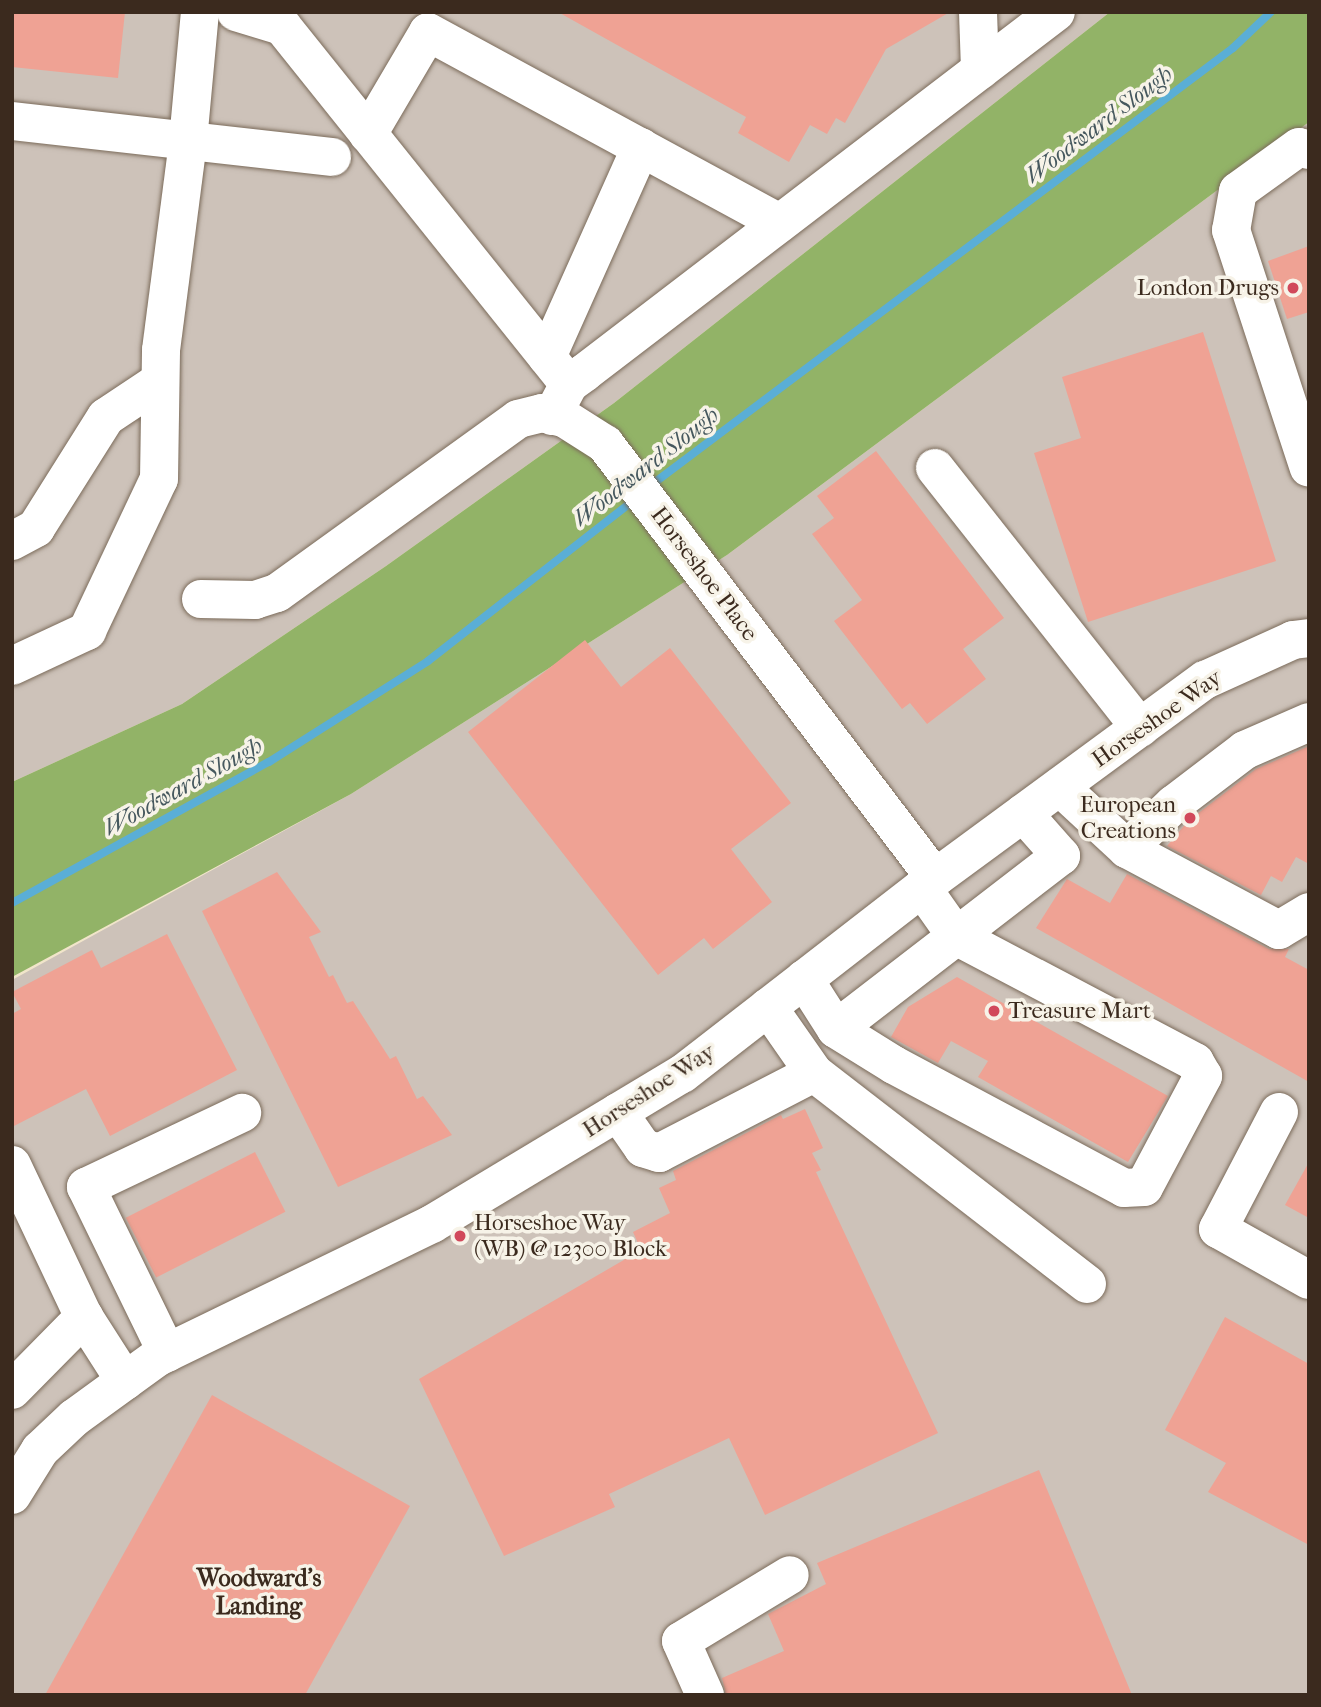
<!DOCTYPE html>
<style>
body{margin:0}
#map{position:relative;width:1321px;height:1707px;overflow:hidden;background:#f1e5ca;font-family:"IM FELL French Canon",serif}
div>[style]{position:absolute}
.industrial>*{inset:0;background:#cdc2b9}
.forest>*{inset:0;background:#92b367}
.stream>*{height:8px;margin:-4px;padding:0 4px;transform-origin:4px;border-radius:4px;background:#5aaed6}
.building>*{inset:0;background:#efa294;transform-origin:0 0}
.roads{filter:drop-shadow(0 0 2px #7b6b5a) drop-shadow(0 0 2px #7b6b5a)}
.minor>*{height:38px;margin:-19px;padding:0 19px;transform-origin:19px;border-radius:19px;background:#fff}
.dots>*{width:19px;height:19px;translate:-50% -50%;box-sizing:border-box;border:4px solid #f7f3e8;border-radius:50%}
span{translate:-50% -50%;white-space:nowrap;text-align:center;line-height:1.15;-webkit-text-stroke:7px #f7f3e8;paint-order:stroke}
.poi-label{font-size:23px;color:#3b2a1e}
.right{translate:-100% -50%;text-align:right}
.left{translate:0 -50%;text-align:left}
.street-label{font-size:23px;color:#3b2a1e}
.water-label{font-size:24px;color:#46585e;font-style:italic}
.neighbourhood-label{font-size:24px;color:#3b2a1e;font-weight:700}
.frame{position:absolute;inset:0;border:14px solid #3b2a1e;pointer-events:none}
</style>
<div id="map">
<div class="industrial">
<div style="clip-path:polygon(12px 12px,1110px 12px,614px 403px,386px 566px,182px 704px,12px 782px)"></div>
<div style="clip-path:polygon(1309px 122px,1309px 1695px,12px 1695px,12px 980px,351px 794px,727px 555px)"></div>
</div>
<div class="forest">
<div style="clip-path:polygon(1110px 12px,1309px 12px,1309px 122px,727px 555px,351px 794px,12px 977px,12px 782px,182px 704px,386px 566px,614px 403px)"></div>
</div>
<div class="stream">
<div style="left:650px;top:486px;width:729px;rotate:-36.92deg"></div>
<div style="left:1233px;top:48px;width:52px;rotate:-43.5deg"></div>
<div style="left:12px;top:903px;width:293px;rotate:-28.8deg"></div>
<div style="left:269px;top:762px;width:188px;rotate:-32.4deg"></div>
<div style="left:428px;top:661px;width:263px;rotate:-38deg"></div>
</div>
<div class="building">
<div style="clip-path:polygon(12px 12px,125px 12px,118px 78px,12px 67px)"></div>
<div style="clip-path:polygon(558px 12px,950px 12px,886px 49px,845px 123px,836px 118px,827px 134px,810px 125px,789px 162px,738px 133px,746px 117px)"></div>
<div style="clip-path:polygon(1309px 246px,1309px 312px,1287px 319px,1268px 261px)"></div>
<div style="clip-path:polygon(1203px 332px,1276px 561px,1088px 622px,1034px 453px,1081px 438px,1062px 377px)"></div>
<div style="clip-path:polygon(876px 451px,1004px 618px,963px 649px,986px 679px,927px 724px,910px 703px,902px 709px,834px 621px,862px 600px,812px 534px,834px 518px,817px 496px)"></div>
<div style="clip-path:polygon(585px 640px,621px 687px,670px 648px,791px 803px,731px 849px,772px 902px,713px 949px,704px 938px,658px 975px,468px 732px)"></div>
<div style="clip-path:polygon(1309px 746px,1309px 864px,1296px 857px,1282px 882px,1271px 876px,1261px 895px,1167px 846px,1188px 821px,1256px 769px)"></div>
<div style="clip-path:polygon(277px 872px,321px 932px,309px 937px,329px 977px,333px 975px,347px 1003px,353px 1001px,390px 1059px,396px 1056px,417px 1099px,423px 1096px,452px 1135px,338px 1187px,202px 911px)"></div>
<div style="clip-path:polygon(1127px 874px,1269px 949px,1289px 949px,1285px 957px,1309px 970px,1309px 1082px,1036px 928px,1067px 879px,1110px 903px)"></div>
<div style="clip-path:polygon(167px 934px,237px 1070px,110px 1136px,86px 1089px,12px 1127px,12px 1014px,21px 1009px,12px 992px,92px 950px,101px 968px)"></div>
<div style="clip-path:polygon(957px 977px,1168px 1096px,1128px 1162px,978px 1077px,988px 1061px,951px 1041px,938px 1063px,891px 1037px,908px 1007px)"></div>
<div style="clip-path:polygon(805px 1109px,823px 1148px,812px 1153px,821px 1170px,816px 1172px,938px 1433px,765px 1515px,729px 1438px,609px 1494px,615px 1507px,504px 1556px,419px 1379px,641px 1250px,633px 1232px,670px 1213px,659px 1188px,676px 1180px,673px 1171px,781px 1115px,783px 1119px)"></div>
<div style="left:255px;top:1152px;width:67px;height:145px;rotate:63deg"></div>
<div style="clip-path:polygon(1309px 1162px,1309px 1218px,1285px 1205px)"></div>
<div style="clip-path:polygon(1225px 1317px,1309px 1364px,1309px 1545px,1208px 1492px,1226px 1463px,1165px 1430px)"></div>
<div style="clip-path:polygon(212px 1395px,410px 1506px,305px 1695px,45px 1695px)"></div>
<div style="clip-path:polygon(1039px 1470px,1132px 1695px,726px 1695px,722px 1678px,784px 1651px,768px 1614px,826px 1584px,817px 1563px)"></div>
</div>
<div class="roads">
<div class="minor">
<div style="left:236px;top:12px;width:48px;rotate:16.9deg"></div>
<div style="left:282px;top:26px;width:459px;rotate:51.3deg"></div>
<div style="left:978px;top:12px;width:58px;rotate:88deg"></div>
<div style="left:12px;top:121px;width:322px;rotate:6.4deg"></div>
<div style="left:368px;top:134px;width:118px;rotate:-59.5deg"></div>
<div style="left:428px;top:32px;width:400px;rotate:28.5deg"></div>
<div style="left:1309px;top:150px;width:10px;rotate:-163deg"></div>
<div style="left:1299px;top:147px;width:75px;rotate:144.2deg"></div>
<div style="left:1238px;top:191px;width:40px;rotate:100deg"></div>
<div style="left:1231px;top:230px;width:250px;rotate:71.9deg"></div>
<div style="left:547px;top:357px;width:230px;rotate:-65.9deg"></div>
<div style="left:552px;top:416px;width:36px;rotate:-62deg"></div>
<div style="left:569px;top:384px;width:19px;rotate:-36deg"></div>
<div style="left:584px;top:373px;width:594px;rotate:-37.41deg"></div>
<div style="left:935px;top:468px;width:331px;rotate:51.7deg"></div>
<div style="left:12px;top:541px;width:27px;rotate:-28deg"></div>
<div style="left:36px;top:528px;width:131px;rotate:-57.8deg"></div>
<div style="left:106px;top:417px;width:65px;rotate:-33.7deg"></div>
<div style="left:201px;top:599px;width:54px;rotate:1.1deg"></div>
<div style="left:255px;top:600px;width:23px;rotate:-18deg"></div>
<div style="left:277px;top:593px;width:297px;rotate:-35.8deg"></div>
<div style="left:518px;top:419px;width:25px;rotate:-14deg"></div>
<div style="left:542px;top:413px;width:23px;rotate:13deg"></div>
<div style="left:564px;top:418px;width:49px;rotate:32.4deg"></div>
<div style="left:605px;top:444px;width:545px;rotate:52.75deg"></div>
<div style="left:12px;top:666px;width:83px;rotate:-25deg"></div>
<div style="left:87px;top:631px;width:168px;rotate:-64.7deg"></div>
<div style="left:159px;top:479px;width:129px;rotate:-89.1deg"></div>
<div style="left:161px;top:350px;width:211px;rotate:-82.6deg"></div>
<div style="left:188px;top:141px;width:130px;rotate:-84.7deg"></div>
<div style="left:1060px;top:787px;width:91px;rotate:42.8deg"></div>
<div style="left:1127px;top:849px;width:172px;rotate:28.1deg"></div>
<div style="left:1279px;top:930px;width:35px;rotate:-31deg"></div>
<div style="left:1127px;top:849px;width:65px;rotate:-43.8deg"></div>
<div style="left:1174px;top:804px;width:89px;rotate:-37.3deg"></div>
<div style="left:1245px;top:750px;width:70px;rotate:-23.6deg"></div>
<div style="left:804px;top:979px;width:59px;rotate:57.4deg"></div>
<div style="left:836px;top:1029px;width:68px;rotate:31.8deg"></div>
<div style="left:894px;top:1065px;width:261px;rotate:28.1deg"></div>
<div style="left:1124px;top:1188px;width:20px;rotate:-3deg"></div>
<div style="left:1144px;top:1187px;width:126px;rotate:-62deg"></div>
<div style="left:1203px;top:1076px;width:16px;rotate:-120deg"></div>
<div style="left:1195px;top:1062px;width:270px;rotate:-152.2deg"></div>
<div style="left:956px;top:936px;width:59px;rotate:-125.3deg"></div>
<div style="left:768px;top:1007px;width:80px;rotate:55.1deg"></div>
<div style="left:814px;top:1073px;width:345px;rotate:37.7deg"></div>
<div style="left:836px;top:1029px;width:284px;rotate:-37.6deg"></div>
<div style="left:1061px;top:856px;width:57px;rotate:-131.5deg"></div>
<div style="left:618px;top:1112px;width:44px;rotate:55.2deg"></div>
<div style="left:643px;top:1148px;width:17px;rotate:17deg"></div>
<div style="left:659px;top:1153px;width:174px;rotate:-27.3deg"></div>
<div style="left:1279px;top:1112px;width:132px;rotate:117.5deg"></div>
<div style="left:1218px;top:1229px;width:104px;rotate:29.3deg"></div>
<div style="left:12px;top:1165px;width:168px;rotate:64.7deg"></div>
<div style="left:167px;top:1353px;width:185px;rotate:-116deg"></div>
<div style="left:86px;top:1187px;width:173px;rotate:-25.4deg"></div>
<div style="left:12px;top:1390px;width:103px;rotate:-45.4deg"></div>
<div style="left:84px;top:1317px;width:76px;rotate:57.4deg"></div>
<div style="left:12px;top:1495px;width:53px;rotate:-58.1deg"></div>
<div style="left:40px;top:1450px;width:47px;rotate:-43.3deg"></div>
<div style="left:74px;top:1418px;width:104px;rotate:-36deg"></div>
<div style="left:158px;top:1357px;width:305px;rotate:-25.9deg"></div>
<div style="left:432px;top:1224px;width:292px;rotate:-31deg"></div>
<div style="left:682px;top:1074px;width:320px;rotate:-37.8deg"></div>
<div style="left:935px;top:878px;width:335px;rotate:-36.3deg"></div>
<div style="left:1205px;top:680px;width:97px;rotate:-24.4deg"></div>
<div style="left:1293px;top:640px;width:16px;rotate:-7deg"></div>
<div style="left:705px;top:1695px;width:59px;rotate:-114deg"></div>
<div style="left:681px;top:1641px;width:127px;rotate:-31.2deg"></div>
</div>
</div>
<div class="dots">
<div style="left:1293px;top:288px;background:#d1495b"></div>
<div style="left:1190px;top:818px;background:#d1495b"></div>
<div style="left:994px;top:1011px;background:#d1495b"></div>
<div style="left:460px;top:1236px;background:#d1495b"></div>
</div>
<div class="poi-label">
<span class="right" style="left:1279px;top:288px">London Drugs</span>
<span class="right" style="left:1176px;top:818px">European<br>Creations</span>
<span class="left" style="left:1008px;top:1011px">Treasure Mart</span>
<span class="left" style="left:474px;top:1236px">Horseshoe Way<br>(WB) @ 12300 Block</span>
</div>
<div class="street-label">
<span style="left:704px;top:574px;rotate:53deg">Horseshoe Place</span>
<span style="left:1157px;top:719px;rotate:-35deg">Horseshoe Way</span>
<span style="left:649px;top:1091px;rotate:-33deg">Horseshoe Way</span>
</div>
<div class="water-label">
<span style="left:1099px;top:125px;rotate:-37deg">Woodward Slough</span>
<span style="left:646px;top:467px;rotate:-38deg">Woodward Slough</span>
<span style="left:183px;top:787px;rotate:-29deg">Woodward Slough</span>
</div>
<div class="neighbourhood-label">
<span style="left:259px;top:1593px">Woodward's<br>Landing</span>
</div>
<div class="frame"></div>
</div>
